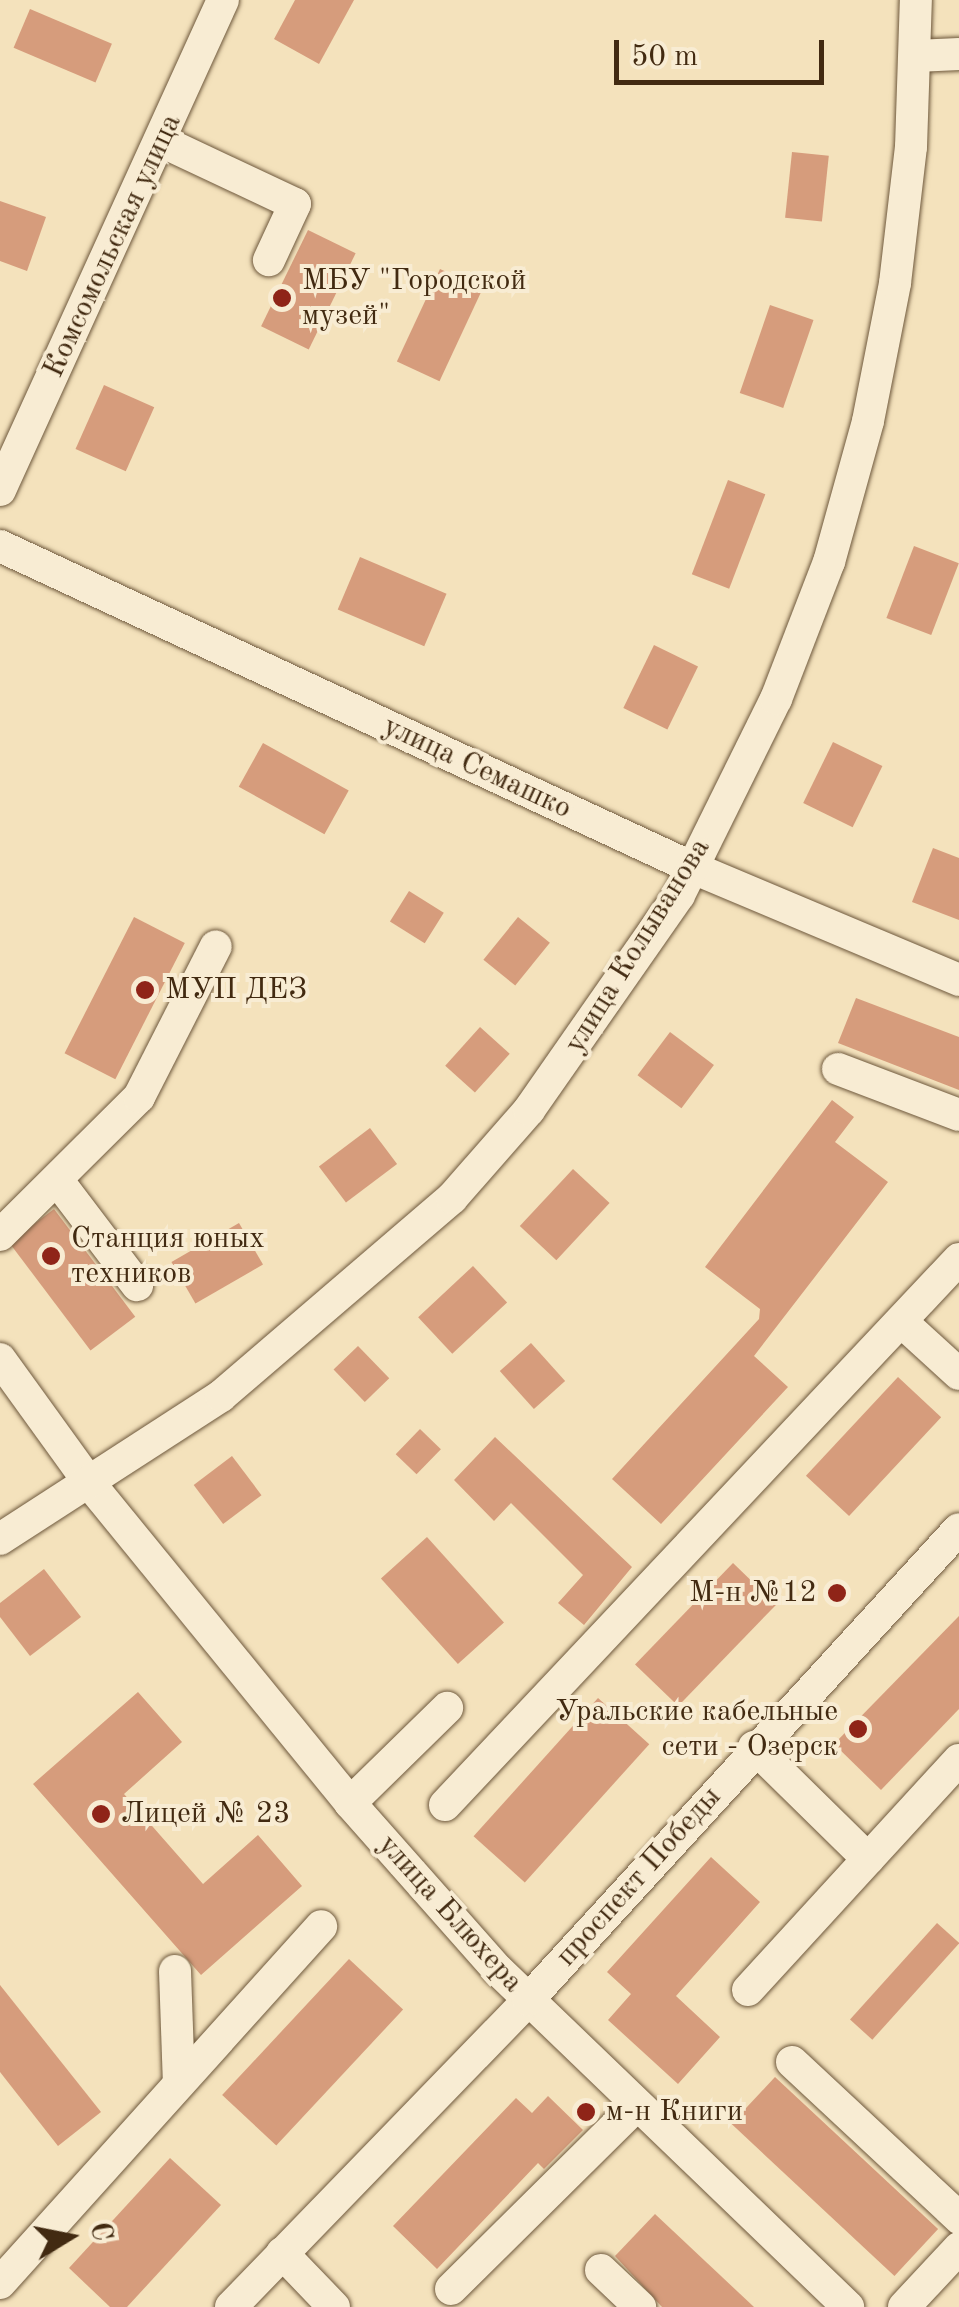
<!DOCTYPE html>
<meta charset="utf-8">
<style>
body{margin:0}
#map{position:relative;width:959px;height:2307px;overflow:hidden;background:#f4e2bc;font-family:"Old Standard TT",serif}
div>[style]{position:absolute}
.building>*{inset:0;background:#d69c7c;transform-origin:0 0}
.roads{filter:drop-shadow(0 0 2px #6e583c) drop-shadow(0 0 2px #6e583c)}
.minor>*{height:32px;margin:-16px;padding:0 16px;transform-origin:16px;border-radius:16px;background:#f8ecd3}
.dots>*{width:28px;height:28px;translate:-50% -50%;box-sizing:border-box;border:5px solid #f8ecd3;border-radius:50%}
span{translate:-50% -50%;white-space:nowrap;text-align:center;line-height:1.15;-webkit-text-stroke:8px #f8ecd3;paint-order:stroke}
.street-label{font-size:30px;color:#422a11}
.poi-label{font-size:30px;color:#422a11}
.left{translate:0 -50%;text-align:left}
.right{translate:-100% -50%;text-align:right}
.north{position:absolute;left:20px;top:2187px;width:100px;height:100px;-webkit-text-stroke:8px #f8ecd3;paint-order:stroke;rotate:80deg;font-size:28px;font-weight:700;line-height:40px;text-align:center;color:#422a11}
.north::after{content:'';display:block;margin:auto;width:35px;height:45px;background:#422a11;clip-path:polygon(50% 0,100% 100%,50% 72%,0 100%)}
.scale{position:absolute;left:614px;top:40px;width:210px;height:45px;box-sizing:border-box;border:5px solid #422a11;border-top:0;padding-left:12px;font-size:30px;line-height:35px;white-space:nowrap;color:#422a11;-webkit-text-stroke:8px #f8ecd3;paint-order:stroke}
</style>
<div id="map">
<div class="building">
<div style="clip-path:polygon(295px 0,354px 0,319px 64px,274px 39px)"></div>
<div style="left:30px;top:9px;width:89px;height:42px;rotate:23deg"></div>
<div style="left:792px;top:152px;width:37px;height:66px;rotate:6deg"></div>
<div style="clip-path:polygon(0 201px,46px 217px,27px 271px,0 261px)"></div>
<div style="left:308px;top:230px;width:53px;height:107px;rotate:26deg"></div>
<div style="left:440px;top:269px;width:47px;height:102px;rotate:25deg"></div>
<div style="left:770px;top:305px;width:46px;height:93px;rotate:19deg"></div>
<div style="left:104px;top:385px;width:55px;height:70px;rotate:24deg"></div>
<div style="left:728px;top:480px;width:40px;height:101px;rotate:21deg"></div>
<div style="left:914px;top:546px;width:48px;height:77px;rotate:21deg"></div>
<div style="left:360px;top:557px;width:94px;height:57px;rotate:23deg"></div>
<div style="left:654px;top:645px;width:49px;height:70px;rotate:26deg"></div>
<div style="left:833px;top:742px;width:55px;height:68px;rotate:26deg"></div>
<div style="left:263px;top:743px;width:98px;height:50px;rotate:29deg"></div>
<div style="clip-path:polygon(933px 848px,959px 858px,959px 920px,912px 902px)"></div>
<div style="left:409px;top:891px;width:41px;height:36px;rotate:32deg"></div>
<div style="left:134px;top:917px;width:57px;height:153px;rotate:27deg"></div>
<div style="left:518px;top:917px;width:41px;height:55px;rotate:39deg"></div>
<div style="clip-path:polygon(856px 998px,959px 1037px,959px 1090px,838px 1043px)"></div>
<div style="left:480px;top:1027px;width:40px;height:52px;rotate:42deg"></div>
<div style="left:670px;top:1032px;width:55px;height:54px;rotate:37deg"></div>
<div style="clip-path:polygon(832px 1100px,854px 1117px,835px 1142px,888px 1182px,754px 1356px,788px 1387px,661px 1524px,612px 1479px,759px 1319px,760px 1309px,705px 1267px)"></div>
<div style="left:370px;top:1128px;width:45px;height:64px;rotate:53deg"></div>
<div style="left:573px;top:1169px;width:50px;height:78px;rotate:43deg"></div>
<div style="left:54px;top:1209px;width:135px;height:56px;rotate:53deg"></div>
<div style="left:239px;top:1223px;width:48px;height:78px;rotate:60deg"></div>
<div style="left:473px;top:1266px;width:50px;height:75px;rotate:47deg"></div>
<div style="left:531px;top:1343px;width:51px;height:42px;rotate:48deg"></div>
<div style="left:358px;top:1346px;width:45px;height:34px;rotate:46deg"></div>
<div style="left:898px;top:1377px;width:59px;height:135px;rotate:43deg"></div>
<div style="left:420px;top:1429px;width:29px;height:35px;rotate:44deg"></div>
<div style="clip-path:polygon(495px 1437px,632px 1567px,584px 1625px,558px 1603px,583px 1575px,511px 1503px,494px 1521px,454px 1480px)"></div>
<div style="left:232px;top:1456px;width:49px;height:48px;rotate:53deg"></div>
<div style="left:427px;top:1537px;width:115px;height:62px;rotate:48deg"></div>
<div style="left:733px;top:1563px;width:60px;height:141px;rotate:44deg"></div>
<div style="clip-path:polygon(44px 1569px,81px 1617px,30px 1656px,0 1617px,0 1603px)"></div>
<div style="clip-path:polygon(959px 1616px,959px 1709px,881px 1790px,834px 1744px)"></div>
<div style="clip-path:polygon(138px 1692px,182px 1742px,124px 1794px,203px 1884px,258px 1835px,302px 1886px,201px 1975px,33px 1784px)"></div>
<div style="left:598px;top:1698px;width:69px;height:186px;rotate:42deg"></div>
<div style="clip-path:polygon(711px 1857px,760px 1902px,676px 1996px,720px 2037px,678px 2084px,608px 2020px,631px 1994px,607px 1972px)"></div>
<div style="left:937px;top:1923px;width:30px;height:130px;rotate:42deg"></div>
<div style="left:349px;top:1959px;width:74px;height:186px;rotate:43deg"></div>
<div style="clip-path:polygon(0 1985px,101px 2112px,58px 2146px,0 2072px)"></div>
<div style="left:775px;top:2077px;width:223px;height:64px;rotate:43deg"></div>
<div style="clip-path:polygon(548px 2096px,583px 2130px,544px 2169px,538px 2163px,437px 2269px,393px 2226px,516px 2098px,532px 2113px)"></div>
<div style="clip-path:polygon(170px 2158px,221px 2205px,127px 2307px,110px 2307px,69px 2268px)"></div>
<div style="clip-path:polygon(655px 2214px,754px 2307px,662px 2307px,615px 2256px)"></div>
</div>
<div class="roads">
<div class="minor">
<div style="left:916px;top:56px;width:43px;rotate:-2.7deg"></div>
<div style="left:161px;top:141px;width:148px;rotate:25.2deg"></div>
<div style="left:295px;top:204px;width:62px;rotate:114.9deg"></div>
<div style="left:0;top:490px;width:538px;rotate:-65.53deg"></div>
<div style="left:0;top:546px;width:764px;rotate:24.92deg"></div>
<div style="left:693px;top:868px;width:289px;rotate:22.8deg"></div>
<div style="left:838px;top:1069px;width:129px;rotate:20.8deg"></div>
<div style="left:58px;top:1181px;width:131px;rotate:52.8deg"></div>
<div style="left:0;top:1235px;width:196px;rotate:-44.8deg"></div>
<div style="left:139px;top:1097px;width:169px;rotate:-63deg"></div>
<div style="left:902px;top:1322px;width:77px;rotate:42.4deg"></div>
<div style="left:0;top:1359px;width:155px;rotate:54.2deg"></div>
<div style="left:91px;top:1485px;width:410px;rotate:50.8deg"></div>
<div style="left:350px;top:1803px;width:223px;rotate:48.5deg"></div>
<div style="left:498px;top:1970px;width:486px;rotate:43.9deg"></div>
<div style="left:0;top:1539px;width:263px;rotate:-32.9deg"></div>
<div style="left:221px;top:1396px;width:304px;rotate:-40.6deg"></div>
<div style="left:452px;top:1198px;width:117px;rotate:-48.8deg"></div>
<div style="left:529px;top:1110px;width:262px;rotate:-55.1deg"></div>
<div style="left:679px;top:895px;width:219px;rotate:-63.7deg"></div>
<div style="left:776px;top:699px;width:147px;rotate:-68.9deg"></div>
<div style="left:829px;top:562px;width:146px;rotate:-74.5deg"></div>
<div style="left:868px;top:421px;width:141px;rotate:-78.9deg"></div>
<div style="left:895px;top:283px;width:137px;rotate:-83.3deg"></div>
<div style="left:911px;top:147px;width:147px;rotate:-88.1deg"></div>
<div style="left:754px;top:1747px;width:160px;rotate:44.5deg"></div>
<div style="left:350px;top:1803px;width:136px;rotate:-44.4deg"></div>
<div style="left:445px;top:1805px;width:750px;rotate:-46.73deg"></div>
<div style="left:175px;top:1971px;width:112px;rotate:88deg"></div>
<div style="left:748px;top:1990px;width:312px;rotate:-47.5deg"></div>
<div style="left:792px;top:2062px;width:229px;rotate:43deg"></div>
<div style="left:282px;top:2253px;width:75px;rotate:46.1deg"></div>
<div style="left:601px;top:2270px;width:54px;rotate:43.5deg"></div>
<div style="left:0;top:2283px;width:480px;rotate:-48deg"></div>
<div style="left:451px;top:2289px;width:259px;rotate:-44.7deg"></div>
<div style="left:231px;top:2307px;width:427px;rotate:-45.9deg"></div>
<div style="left:528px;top:2000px;width:638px;rotate:-47.54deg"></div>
<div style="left:904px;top:2307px;width:81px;rotate:-47deg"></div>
</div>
</div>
<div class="dots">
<div style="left:282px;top:298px;background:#8f2418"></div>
<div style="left:145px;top:990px;background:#8f2418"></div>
<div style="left:51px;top:1256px;background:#8f2418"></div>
<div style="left:837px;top:1593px;background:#8f2418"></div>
<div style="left:858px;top:1729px;background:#8f2418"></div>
<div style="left:101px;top:1814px;background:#8f2418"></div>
<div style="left:586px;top:2112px;background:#8f2418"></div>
</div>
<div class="street-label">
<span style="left:113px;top:246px;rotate:-65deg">Комсомольская улица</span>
<span style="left:477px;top:768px;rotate:25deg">улица Семашко</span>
<span style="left:638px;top:946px;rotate:-58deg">улица Колыванова</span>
<span style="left:639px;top:1877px;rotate:-48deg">проспект Победы</span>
<span style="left:450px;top:1914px;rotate:48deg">улица Блюхера</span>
</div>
<div class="poi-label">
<span class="left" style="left:302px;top:298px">МБУ "Городской<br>музей"</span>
<span class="left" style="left:165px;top:990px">МУП ДЕЗ</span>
<span class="left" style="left:71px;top:1256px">Станция юных<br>техников</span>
<span class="right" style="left:817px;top:1593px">М-н №12</span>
<span class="right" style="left:838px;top:1729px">Уральские кабельные<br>сети - Озерск</span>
<span class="left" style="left:121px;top:1814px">Лицей № 23</span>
<span class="left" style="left:606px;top:2112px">м-н Книги</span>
</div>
<div class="north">С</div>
<div class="scale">50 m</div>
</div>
